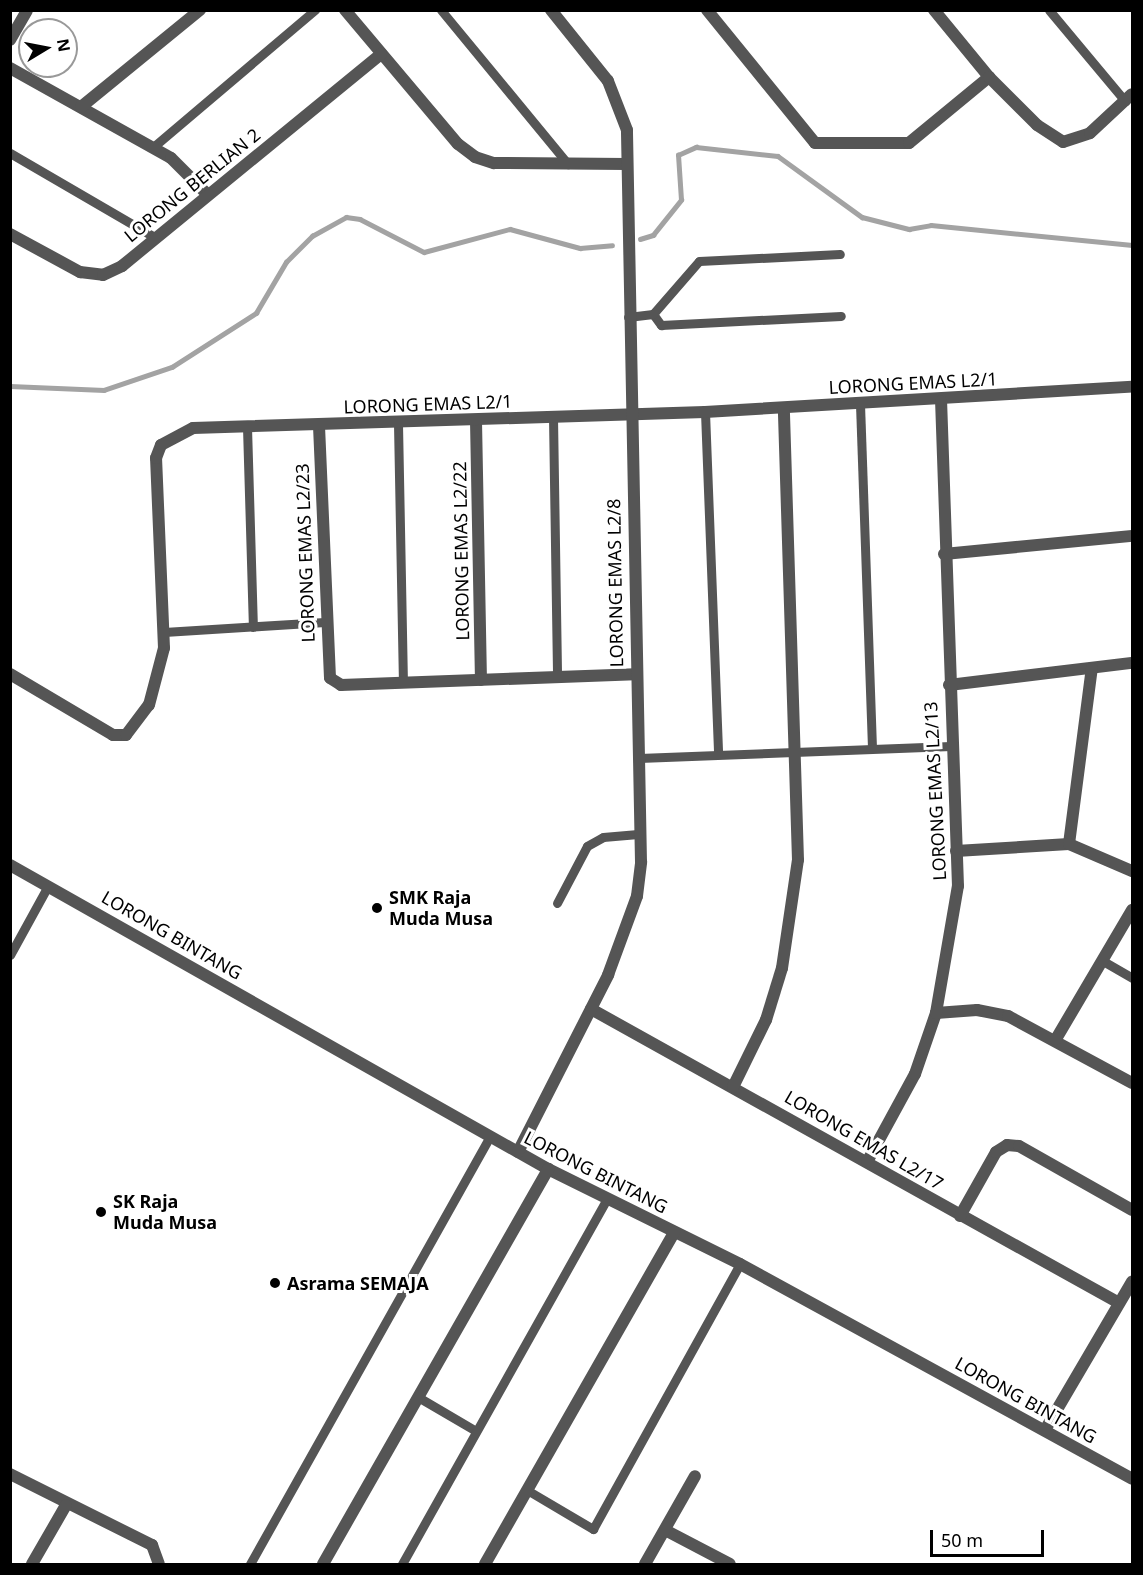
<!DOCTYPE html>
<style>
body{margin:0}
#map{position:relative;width:1143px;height:1575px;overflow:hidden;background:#fff;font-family:"Noto Sans",sans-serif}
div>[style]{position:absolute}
.stream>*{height:4.5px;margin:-2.25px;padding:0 2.25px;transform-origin:2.25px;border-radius:2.25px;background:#a3a3a3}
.service>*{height:9px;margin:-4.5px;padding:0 4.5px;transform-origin:4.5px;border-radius:4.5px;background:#555}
.minor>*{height:12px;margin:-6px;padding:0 6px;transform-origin:6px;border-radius:6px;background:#555}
.dots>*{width:16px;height:16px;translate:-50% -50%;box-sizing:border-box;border:3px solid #fff;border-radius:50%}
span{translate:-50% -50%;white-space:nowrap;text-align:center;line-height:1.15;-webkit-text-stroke:6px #fff;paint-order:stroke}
.street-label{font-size:18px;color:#000}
.poi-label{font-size:18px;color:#000;font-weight:700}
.left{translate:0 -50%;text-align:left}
.frame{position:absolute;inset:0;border:12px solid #000;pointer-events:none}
.north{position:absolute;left:18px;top:18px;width:60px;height:60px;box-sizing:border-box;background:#fff;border:2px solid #999;border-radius:50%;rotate:80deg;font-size:16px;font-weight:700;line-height:24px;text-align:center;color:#000}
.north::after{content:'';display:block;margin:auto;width:21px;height:27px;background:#000;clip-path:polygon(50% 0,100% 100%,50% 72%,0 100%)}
.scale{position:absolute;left:930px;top:1530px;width:114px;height:27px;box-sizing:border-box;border:3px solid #000;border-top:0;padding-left:8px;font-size:18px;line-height:21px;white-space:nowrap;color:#000;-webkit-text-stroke:4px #fff;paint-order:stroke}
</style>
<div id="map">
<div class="stream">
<div style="left:640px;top:239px;width:14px;rotate:-17deg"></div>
<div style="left:653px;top:235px;width:45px;rotate:-51.3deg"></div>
<div style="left:681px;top:200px;width:45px;rotate:-93.8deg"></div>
<div style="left:678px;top:155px;width:20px;rotate:-24deg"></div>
<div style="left:696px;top:147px;width:82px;rotate:6.3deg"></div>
<div style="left:778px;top:156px;width:104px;rotate:36deg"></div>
<div style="left:862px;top:217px;width:49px;rotate:14.3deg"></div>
<div style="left:909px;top:229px;width:22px;rotate:-10deg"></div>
<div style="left:931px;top:225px;width:202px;rotate:5.7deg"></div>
<div style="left:10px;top:386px;width:94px;rotate:2.4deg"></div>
<div style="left:104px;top:390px;width:72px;rotate:-18.7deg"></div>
<div style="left:172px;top:367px;width:100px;rotate:-32.7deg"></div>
<div style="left:256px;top:313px;width:59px;rotate:-59.5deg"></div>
<div style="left:286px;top:262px;width:37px;rotate:-45deg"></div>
<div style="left:312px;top:236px;width:39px;rotate:-29deg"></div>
<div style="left:346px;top:217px;width:14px;rotate:8deg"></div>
<div style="left:360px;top:219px;width:72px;rotate:27.3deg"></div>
<div style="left:424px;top:252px;width:89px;rotate:-15deg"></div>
<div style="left:510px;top:229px;width:73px;rotate:15.2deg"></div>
<div style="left:580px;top:248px;width:32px;rotate:-5deg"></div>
</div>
<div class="service">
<div style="left:441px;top:10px;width:200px;rotate:50.5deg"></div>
<div style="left:1049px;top:10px;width:119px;rotate:50.1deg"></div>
<div style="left:152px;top:148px;width:214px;rotate:-40.3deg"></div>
<div style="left:10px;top:153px;width:169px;rotate:30.2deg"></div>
<div style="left:653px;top:314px;width:14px;rotate:54deg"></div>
<div style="left:661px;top:325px;width:180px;rotate:-2.9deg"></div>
<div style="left:628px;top:317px;width:25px;rotate:-7deg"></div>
<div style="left:653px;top:314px;width:70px;rotate:-49deg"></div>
<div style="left:699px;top:261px;width:141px;rotate:-2.8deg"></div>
<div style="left:860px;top:404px;width:344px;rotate:88deg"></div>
<div style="left:705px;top:412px;width:342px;rotate:87.8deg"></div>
<div style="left:553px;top:417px;width:260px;rotate:89.1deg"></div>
<div style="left:398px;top:424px;width:258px;rotate:88.9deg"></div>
<div style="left:247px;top:427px;width:200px;rotate:88.3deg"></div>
<div style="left:164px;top:632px;width:161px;rotate:-3.6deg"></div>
<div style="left:639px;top:758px;width:312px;rotate:-2.2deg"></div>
<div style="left:557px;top:903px;width:64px;rotate:-62.2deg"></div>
<div style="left:587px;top:846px;width:18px;rotate:-29deg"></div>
<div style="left:603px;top:837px;width:38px;rotate:-5deg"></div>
<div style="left:10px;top:955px;width:79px;rotate:-61.2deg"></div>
<div style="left:1103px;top:961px;width:34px;rotate:30deg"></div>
<div style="left:418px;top:1397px;width:67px;rotate:30.4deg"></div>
<div style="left:527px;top:1490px;width:77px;rotate:30.6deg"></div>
<div style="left:593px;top:1529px;width:303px;rotate:-61deg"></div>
<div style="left:250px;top:1564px;width:491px;rotate:-60.7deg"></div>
<div style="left:402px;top:1564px;width:420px;rotate:-60.7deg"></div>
</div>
<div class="minor">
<div style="left:345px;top:10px;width:175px;rotate:49.9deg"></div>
<div style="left:458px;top:144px;width:21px;rotate:37deg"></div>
<div style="left:475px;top:157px;width:20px;rotate:18deg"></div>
<div style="left:494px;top:163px;width:133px;rotate:0.4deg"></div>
<div style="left:707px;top:10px;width:171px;rotate:50.9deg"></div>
<div style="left:815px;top:143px;width:94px"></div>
<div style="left:909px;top:143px;width:104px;rotate:-39.5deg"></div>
<div style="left:934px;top:10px;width:87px;rotate:50.6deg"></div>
<div style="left:989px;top:77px;width:68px;rotate:45deg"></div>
<div style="left:1037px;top:125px;width:31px;rotate:33deg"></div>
<div style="left:1063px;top:142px;width:28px;rotate:-18deg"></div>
<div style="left:1090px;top:133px;width:57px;rotate:-42.9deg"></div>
<div style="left:10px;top:40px;width:34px;rotate:-60deg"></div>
<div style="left:10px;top:68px;width:184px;rotate:29.2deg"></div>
<div style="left:171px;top:158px;width:52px;rotate:45deg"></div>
<div style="left:81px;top:107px;width:154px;rotate:-39.2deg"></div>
<div style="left:10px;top:234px;width:80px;rotate:28.5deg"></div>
<div style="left:80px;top:272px;width:23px;rotate:7deg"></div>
<div style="left:103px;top:275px;width:21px;rotate:-25deg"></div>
<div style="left:122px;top:266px;width:335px;rotate:-39.3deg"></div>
<div style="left:476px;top:421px;width:259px;rotate:88.9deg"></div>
<div style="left:319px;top:426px;width:252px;rotate:87.5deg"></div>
<div style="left:330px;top:678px;width:13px;rotate:32deg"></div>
<div style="left:341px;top:685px;width:294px;rotate:-2.1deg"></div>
<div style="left:944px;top:554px;width:189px;rotate:-5.5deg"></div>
<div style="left:10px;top:674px;width:120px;rotate:30.6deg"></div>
<div style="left:113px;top:735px;width:13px"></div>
<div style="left:126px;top:735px;width:38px;rotate:-53deg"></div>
<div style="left:149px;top:705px;width:59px;rotate:-75.3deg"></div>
<div style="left:164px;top:648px;width:190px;rotate:-92.4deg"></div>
<div style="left:156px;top:458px;width:14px;rotate:-69deg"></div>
<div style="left:161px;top:445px;width:36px;rotate:-28deg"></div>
<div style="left:193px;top:428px;width:512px;rotate:-1.79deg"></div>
<div style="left:705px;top:412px;width:428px;rotate:-3.4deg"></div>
<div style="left:949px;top:685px;width:184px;rotate:-6.9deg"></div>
<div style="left:1069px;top:844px;width:177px;rotate:-82.6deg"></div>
<div style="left:956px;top:851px;width:113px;rotate:-3.5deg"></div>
<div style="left:1069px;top:844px;width:69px;rotate:23.2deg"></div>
<div style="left:10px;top:865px;width:618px;rotate:29.47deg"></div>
<div style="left:548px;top:1169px;width:214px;rotate:26.3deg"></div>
<div style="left:740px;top:1264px;width:447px;rotate:28.7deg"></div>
<div style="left:591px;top:1009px;width:604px;rotate:29.11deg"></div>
<div style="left:936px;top:1013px;width:41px;rotate:-4.2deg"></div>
<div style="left:977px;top:1010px;width:32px;rotate:11deg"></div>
<div style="left:1008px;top:1016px;width:141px;rotate:28.4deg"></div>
<div style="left:1056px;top:1039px;width:150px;rotate:-59.5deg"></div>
<div style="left:733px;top:1087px;width:75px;rotate:-63.8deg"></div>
<div style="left:766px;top:1020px;width:54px;rotate:-72.9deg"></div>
<div style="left:782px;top:968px;width:109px;rotate:-81.6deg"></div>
<div style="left:798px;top:860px;width:452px;rotate:-91.8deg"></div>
<div style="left:518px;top:1152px;width:199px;rotate:-63deg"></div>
<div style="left:608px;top:975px;width:84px;rotate:-69.8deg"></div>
<div style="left:637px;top:896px;width:34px;rotate:-83deg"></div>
<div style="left:641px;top:862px;width:732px;rotate:-91.1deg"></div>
<div style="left:627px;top:130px;width:53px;rotate:-111.2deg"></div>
<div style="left:608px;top:81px;width:91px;rotate:-128.8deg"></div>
<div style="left:867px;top:1162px;width:100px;rotate:-61.4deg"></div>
<div style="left:915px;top:1074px;width:65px;rotate:-71deg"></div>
<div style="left:936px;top:1013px;width:129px;rotate:-80.2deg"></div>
<div style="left:958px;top:886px;width:485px;rotate:-92deg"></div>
<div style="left:960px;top:1216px;width:73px;rotate:-60.6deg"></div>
<div style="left:996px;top:1152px;width:13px;rotate:-32deg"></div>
<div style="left:1007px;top:1145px;width:12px;rotate:5deg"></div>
<div style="left:1019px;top:1146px;width:130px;rotate:29.5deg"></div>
<div style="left:1045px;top:1430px;width:172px;rotate:-59.6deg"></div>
<div style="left:10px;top:1474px;width:159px;rotate:26.6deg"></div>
<div style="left:152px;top:1545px;width:20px;rotate:70deg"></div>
<div style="left:665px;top:1530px;width:73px;rotate:27.6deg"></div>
<div style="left:32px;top:1564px;width:68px;rotate:-60deg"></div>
<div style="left:323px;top:1564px;width:455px;rotate:-60.3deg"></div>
<div style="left:485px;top:1564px;width:382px;rotate:-60.3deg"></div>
<div style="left:645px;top:1564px;width:101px;rotate:-60.4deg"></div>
</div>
<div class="dots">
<div style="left:377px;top:908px;background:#000"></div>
<div style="left:101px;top:1212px;background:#000"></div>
<div style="left:275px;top:1283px;background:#000"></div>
</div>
<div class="street-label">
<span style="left:192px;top:185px;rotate:-39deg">LORONG BERLIAN 2</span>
<span style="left:913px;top:383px;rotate:-3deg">LORONG EMAS L2/1</span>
<span style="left:428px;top:404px;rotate:-2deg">LORONG EMAS L2/1</span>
<span style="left:461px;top:551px;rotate:-91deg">LORONG EMAS L2/22</span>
<span style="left:305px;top:553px;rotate:-92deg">LORONG EMAS L2/23</span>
<span style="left:615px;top:583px;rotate:-91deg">LORONG EMAS L2/8</span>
<span style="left:935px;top:791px;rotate:-93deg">LORONG EMAS L2/13</span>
<span style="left:172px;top:935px;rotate:30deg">LORONG BINTANG</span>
<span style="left:864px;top:1140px;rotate:30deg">LORONG EMAS L2/17</span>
<span style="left:596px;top:1172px;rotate:27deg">LORONG BINTANG</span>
<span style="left:1026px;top:1400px;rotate:29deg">LORONG BINTANG</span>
</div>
<div class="poi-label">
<span class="left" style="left:389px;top:908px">SMK Raja<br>Muda Musa</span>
<span class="left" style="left:113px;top:1212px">SK Raja<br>Muda Musa</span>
<span class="left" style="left:287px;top:1283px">Asrama SEMAJA</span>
</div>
<div class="frame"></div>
<div class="north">N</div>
<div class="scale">50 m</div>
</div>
